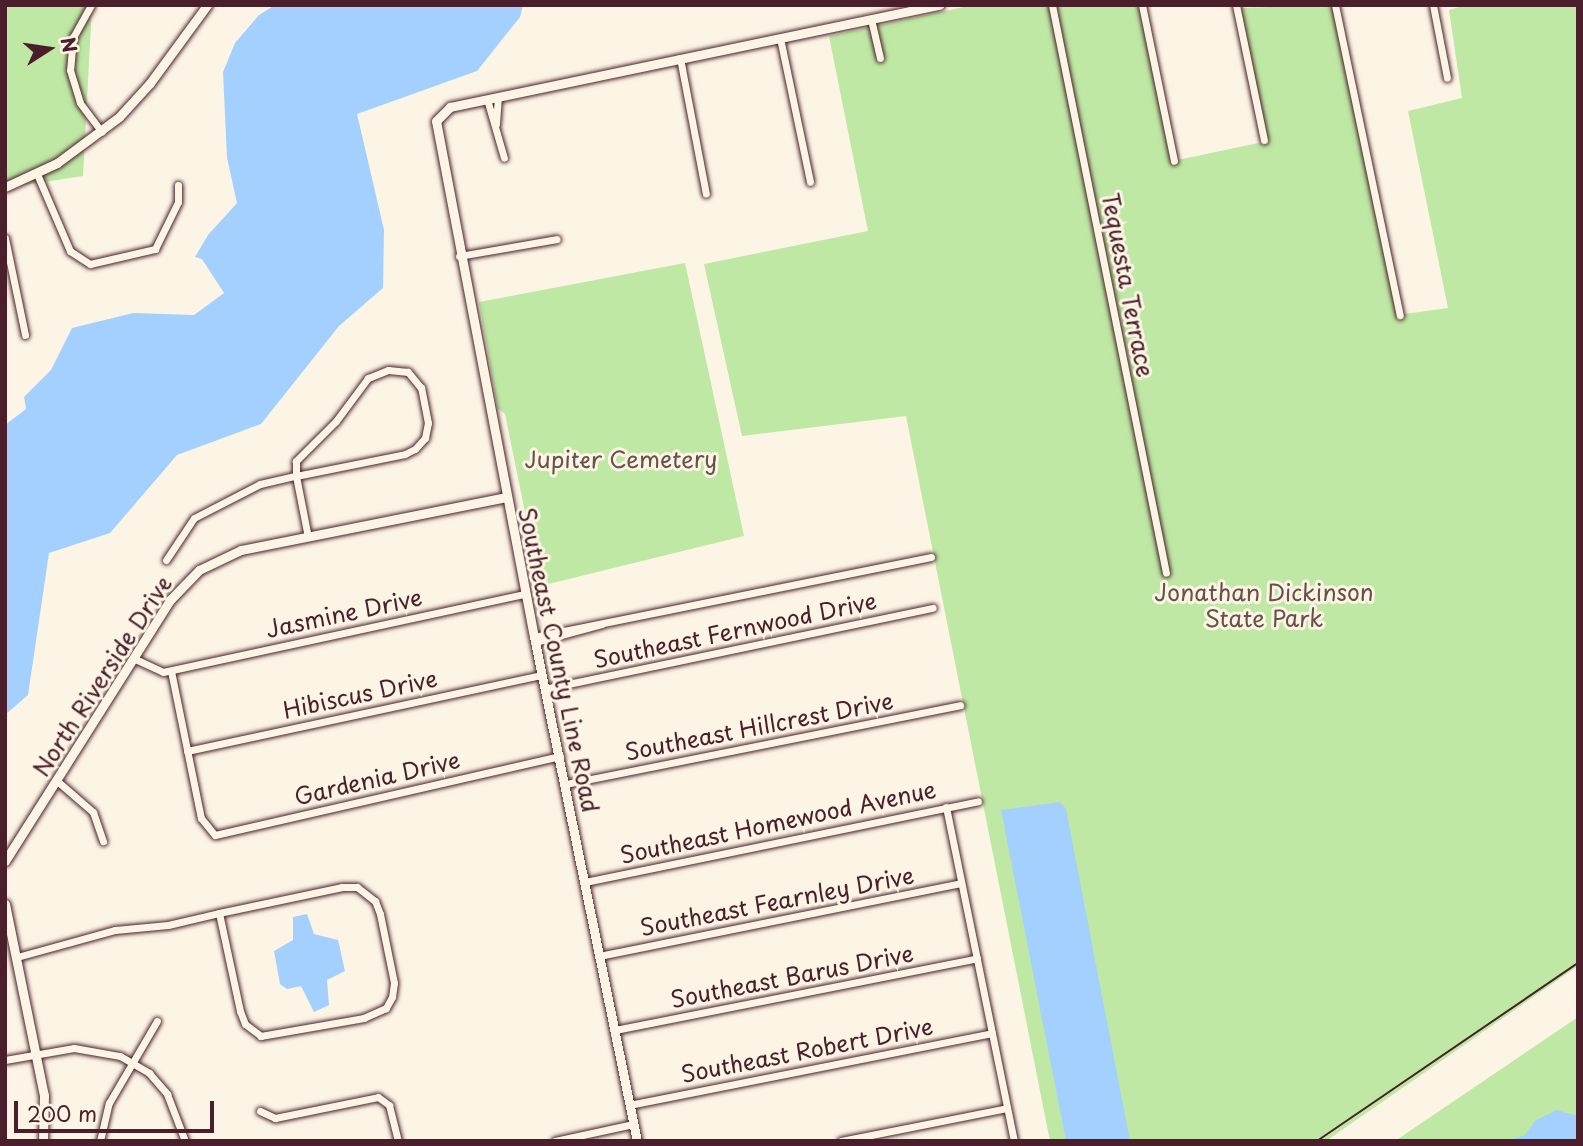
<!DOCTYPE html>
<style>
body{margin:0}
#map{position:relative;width:1583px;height:1146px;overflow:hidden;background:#fcf5e5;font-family:"Playpen Sans",sans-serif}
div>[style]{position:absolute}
.green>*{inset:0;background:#bee8a4}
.water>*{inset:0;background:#a3d0fe}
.roads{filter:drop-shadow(0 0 2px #4a1f2b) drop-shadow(0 0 2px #4a1f2b)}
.minor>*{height:7px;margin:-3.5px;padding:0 3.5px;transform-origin:3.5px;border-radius:3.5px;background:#fcf5e5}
.tertiary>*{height:9px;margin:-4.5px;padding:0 4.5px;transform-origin:4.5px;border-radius:4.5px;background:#fcf5e5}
.rail>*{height:2px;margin:-1px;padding:0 1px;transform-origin:1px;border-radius:1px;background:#4a1f2b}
span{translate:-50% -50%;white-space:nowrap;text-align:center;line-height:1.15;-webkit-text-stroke:6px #fcf5e5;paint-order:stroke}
.street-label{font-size:23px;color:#4a1f2b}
.park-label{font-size:23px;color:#675149}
.frame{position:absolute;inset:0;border:7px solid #4a1f2b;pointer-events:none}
.north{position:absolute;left:14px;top:14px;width:70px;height:70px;-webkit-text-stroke:5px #fcf5e5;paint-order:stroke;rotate:78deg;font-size:19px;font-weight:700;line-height:28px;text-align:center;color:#4a1f2b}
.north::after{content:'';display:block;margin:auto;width:24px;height:32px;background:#4a1f2b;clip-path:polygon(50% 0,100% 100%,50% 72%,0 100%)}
.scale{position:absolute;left:14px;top:1101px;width:200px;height:32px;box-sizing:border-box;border:4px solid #4a1f2b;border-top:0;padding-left:9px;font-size:21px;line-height:24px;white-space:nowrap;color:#4a1f2b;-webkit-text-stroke:5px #fcf5e5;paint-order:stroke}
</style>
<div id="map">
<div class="green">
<div style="clip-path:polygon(5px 5px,92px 5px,83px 176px,5px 188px)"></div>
<div style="clip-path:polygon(973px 5px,1141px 5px,1173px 161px,1263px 142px,1236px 8px,1334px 5px,1397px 315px,1448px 308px,1408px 111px,1462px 98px,1449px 10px,1466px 5px,1578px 5px,1578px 966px,1326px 1141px,1050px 1141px,906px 416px,742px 436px,704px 264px,868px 231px,829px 36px)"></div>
<div style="clip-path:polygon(685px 263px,744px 536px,540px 586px,505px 414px,498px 409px,479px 302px)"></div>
<div style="clip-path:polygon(1578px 1017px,1578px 1141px,1395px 1141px)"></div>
</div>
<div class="water">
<div style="clip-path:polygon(275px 5px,523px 5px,520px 17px,477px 71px,357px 114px,384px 230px,383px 288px,339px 326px,261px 424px,177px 455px,110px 533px,49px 553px,28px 695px,5px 715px,5px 425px,26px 409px,24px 397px,51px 370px,72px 328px,133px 313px,194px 315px,224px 293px,202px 259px,195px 257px,208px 235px,237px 203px,227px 158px,223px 72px,235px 43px,259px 15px)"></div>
<div style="clip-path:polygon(1060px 802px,1066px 809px,1130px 1141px,1066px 1141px,1001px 810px)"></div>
<div style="clip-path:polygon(307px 914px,314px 934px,338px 940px,345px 971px,327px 980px,329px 1005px,314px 1012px,301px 986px,287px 989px,280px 984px,274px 951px,293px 940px,293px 917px)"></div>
<div style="clip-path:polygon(1556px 1110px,1578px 1116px,1578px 1141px,1507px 1141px,1525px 1135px,1535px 1121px)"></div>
</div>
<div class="roads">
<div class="minor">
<div style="left:91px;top:5px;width:37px;rotate:119deg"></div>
<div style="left:73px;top:37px;width:33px;rotate:95deg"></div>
<div style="left:70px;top:70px;width:34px;rotate:73deg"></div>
<div style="left:80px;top:103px;width:36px;rotate:53deg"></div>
<div style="left:1052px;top:5px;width:579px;rotate:78.65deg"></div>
<div style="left:1142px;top:5px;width:159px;rotate:78.4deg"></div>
<div style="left:1236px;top:5px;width:138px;rotate:78.3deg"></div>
<div style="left:1335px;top:5px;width:317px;rotate:78.2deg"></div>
<div style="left:1433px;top:5px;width:74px;rotate:79.1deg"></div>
<div style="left:871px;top:19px;width:40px;rotate:77deg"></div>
<div style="left:780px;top:38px;width:147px;rotate:78.2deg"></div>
<div style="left:680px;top:58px;width:138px;rotate:79.2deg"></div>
<div style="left:487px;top:99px;width:61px;rotate:73.9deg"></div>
<div style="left:496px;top:124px;width:27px;rotate:-86deg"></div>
<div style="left:37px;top:174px;width:84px;rotate:66.8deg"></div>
<div style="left:70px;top:251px;width:24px;rotate:33deg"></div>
<div style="left:90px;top:264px;width:67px;rotate:-13deg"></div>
<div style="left:155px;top:249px;width:52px;rotate:-63.9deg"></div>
<div style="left:178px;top:202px;width:17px;rotate:-90deg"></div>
<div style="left:5px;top:238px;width:99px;rotate:78.3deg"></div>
<div style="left:459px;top:256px;width:99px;rotate:-9.8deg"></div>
<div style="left:166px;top:560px;width:50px;rotate:-56.3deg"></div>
<div style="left:194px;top:518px;width:74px;rotate:-27.3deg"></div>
<div style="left:260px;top:484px;width:37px;rotate:-13deg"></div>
<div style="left:296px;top:476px;width:111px;rotate:-11.4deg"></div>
<div style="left:405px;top:454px;width:11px;rotate:-27deg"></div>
<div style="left:415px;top:449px;width:15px;rotate:-48deg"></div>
<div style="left:425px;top:438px;width:15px;rotate:-79deg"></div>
<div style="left:428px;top:423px;width:36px;rotate:-101deg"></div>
<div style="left:421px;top:388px;width:21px;rotate:-129deg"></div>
<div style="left:408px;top:372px;width:20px;rotate:-174deg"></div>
<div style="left:388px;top:370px;width:22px;rotate:158deg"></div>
<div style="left:368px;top:378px;width:54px;rotate:126.7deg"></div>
<div style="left:336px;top:421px;width:57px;rotate:135deg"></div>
<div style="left:296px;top:461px;width:15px;rotate:90deg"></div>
<div style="left:296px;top:476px;width:62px;rotate:78.9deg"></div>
<div style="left:534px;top:637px;width:405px;rotate:-11.4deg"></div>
<div style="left:535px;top:642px;width:69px;rotate:-15deg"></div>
<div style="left:133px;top:658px;width:33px;rotate:25deg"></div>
<div style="left:163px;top:672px;width:370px;rotate:-12.2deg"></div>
<div style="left:171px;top:671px;width:150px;rotate:78.5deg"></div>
<div style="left:201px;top:818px;width:22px;rotate:51deg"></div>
<div style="left:215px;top:835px;width:354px;rotate:-12.9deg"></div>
<div style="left:544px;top:689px;width:397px;rotate:-11.8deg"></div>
<div style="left:187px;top:751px;width:363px;rotate:-12.1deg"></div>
<div style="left:56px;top:780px;width:49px;rotate:40.9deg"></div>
<div style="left:93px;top:812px;width:31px;rotate:71deg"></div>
<div style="left:566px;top:784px;width:402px;rotate:-11.3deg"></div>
<div style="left:946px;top:807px;width:341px;rotate:78.5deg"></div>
<div style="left:585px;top:882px;width:401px;rotate:-11.6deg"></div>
<div style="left:599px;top:956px;width:369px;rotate:-11.4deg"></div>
<div style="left:17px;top:957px;width:102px;rotate:-15.4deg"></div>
<div style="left:115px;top:930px;width:53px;rotate:-5.4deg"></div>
<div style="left:168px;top:925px;width:52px;rotate:-13.2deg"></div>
<div style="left:219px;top:913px;width:126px;rotate:-11.9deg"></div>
<div style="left:342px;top:887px;width:15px"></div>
<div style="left:357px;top:887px;width:23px;rotate:38deg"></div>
<div style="left:375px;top:901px;width:14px;rotate:69deg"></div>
<div style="left:380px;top:914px;width:70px;rotate:78.5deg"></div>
<div style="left:394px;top:983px;width:14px;rotate:98deg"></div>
<div style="left:392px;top:997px;width:13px;rotate:119deg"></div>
<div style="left:386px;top:1008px;width:24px;rotate:156deg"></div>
<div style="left:364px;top:1018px;width:105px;rotate:170.1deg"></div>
<div style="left:261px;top:1036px;width:20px;rotate:-143deg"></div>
<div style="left:245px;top:1024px;width:14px;rotate:-111deg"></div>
<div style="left:240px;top:1011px;width:100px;rotate:-102.1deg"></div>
<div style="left:615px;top:1030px;width:369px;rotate:-11.2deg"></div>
<div style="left:5px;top:1060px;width:70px;rotate:-9.9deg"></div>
<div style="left:74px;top:1048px;width:47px;rotate:9.9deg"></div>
<div style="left:120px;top:1056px;width:34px;rotate:30deg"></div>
<div style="left:149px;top:1073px;width:28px;rotate:49deg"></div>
<div style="left:167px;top:1094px;width:50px;rotate:69deg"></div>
<div style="left:629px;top:1105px;width:370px;rotate:-11.2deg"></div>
<div style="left:260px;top:1111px;width:17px;rotate:25deg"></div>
<div style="left:275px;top:1118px;width:105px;rotate:-11.5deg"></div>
<div style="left:378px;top:1097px;width:14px;rotate:36deg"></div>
<div style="left:389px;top:1105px;width:37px;rotate:76deg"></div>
<div style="left:100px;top:1141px;width:39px;rotate:-77deg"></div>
<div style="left:109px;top:1103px;width:95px;rotate:-59.7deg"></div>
<div style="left:555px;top:1141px;width:80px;rotate:-12.3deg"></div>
<div style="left:841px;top:1141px;width:169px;rotate:-11.2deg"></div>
</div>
<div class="tertiary">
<div style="left:5px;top:187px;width:57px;rotate:-24.8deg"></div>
<div style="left:57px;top:163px;width:77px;rotate:-36.6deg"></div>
<div style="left:119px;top:117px;width:46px;rotate:-47.6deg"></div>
<div style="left:150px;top:83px;width:97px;rotate:-53.8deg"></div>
<div style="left:5px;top:861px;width:309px;rotate:-57.7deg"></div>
<div style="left:170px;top:600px;width:42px;rotate:-46deg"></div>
<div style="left:199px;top:570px;width:47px;rotate:-25.5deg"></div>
<div style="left:241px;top:550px;width:270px;rotate:-11.3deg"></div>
<div style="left:5px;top:904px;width:195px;rotate:78.5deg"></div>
<div style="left:44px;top:1095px;width:46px;rotate:91.2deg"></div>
<div style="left:637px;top:1141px;width:514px;rotate:-101.55deg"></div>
<div style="left:534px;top:637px;width:525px;rotate:-100.75deg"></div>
<div style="left:436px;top:121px;width:20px;rotate:-45deg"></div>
<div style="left:450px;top:107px;width:500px;rotate:-11.8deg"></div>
</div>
</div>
<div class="rail">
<div style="left:1317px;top:1141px;width:316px;rotate:-34.3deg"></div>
</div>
<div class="street-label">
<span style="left:1128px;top:285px;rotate:79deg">Tequesta Terrace</span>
<span style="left:344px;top:613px;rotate:-12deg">Jasmine Drive</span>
<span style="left:735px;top:630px;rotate:-12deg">Southeast Fernwood Drive</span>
<span style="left:559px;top:660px;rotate:78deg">Southeast County Line Road</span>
<span style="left:102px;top:676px;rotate:-57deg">North Riverside Drive</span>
<span style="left:360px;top:694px;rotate:-12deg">Hibiscus Drive</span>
<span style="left:759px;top:726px;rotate:-11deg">Southeast Hillcrest Drive</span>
<span style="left:377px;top:778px;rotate:-13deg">Gardenia Drive</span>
<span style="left:778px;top:822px;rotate:-12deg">Southeast Homewood Avenue</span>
<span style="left:777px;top:901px;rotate:-11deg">Southeast Fearnley Drive</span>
<span style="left:792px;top:976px;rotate:-11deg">Southeast Barus Drive</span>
<span style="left:807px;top:1050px;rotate:-11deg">Southeast Robert Drive</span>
</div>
<div class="park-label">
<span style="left:621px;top:459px">Jupiter Cemetery</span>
<span style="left:1264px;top:605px">Jonathan Dickinson<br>State Park</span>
</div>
<div class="frame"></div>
<div class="north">N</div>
<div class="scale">200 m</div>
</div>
